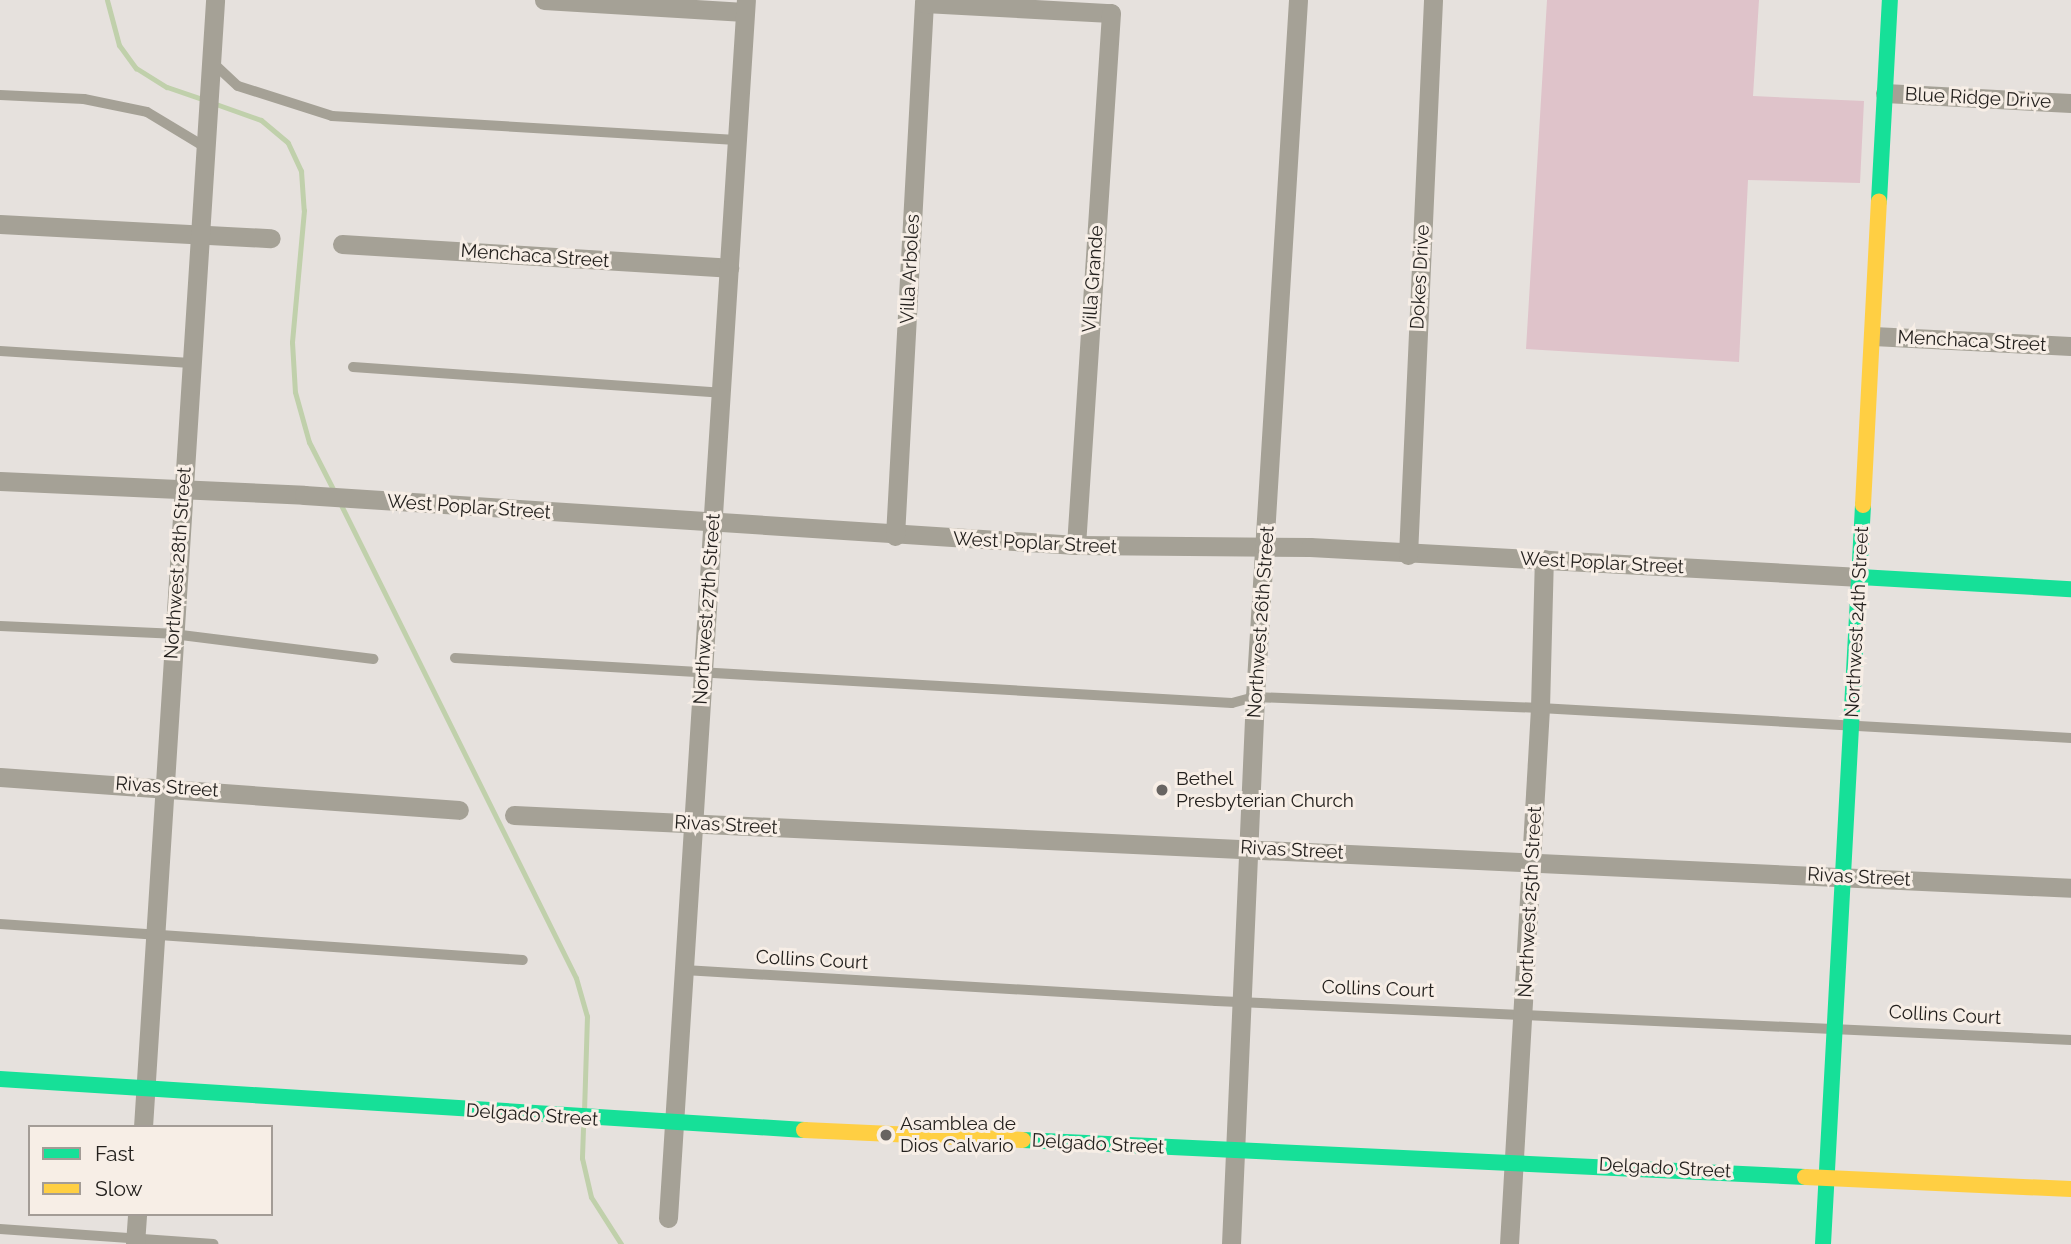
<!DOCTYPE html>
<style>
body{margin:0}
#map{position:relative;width:2071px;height:1244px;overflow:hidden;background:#e6e1dd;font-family:Raleway,sans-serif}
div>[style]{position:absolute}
.green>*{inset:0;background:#dfc3ca}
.stream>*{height:5px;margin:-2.5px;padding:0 2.5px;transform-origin:2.5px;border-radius:2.5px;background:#c0d0ab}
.lane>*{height:10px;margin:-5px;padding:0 5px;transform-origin:5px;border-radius:5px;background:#a5a196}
.street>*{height:19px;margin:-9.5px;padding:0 9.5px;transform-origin:9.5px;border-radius:9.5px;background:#a5a196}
.fast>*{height:16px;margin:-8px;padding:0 8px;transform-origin:8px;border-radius:8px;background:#16e098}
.slow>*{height:16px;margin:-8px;padding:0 8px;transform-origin:8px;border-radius:8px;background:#ffcf43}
.dots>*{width:19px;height:19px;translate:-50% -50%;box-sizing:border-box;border:4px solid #f7eee6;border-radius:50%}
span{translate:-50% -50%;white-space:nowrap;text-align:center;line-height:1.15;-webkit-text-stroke:6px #f7eee6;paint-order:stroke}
.street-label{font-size:19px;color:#24211e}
.poi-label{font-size:19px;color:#24211e}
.left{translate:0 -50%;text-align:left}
.legend{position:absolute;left:28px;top:1125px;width:245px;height:91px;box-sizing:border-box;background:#f7eee6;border:2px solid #a39c96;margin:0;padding:9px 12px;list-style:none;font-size:21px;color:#24211e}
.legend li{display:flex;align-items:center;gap:14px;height:35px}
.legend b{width:35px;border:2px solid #a39c96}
</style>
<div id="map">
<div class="green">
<div style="clip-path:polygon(1547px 0,1759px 0,1753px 96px,1864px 101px,1860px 183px,1748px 180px,1739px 362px,1526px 349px)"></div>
</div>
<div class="stream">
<div style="left:107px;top:0;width:47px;rotate:75.1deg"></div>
<div style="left:119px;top:45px;width:29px;rotate:54deg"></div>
<div style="left:136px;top:68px;width:36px;rotate:32deg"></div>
<div style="left:167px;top:87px;width:39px;rotate:19deg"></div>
<div style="left:213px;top:103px;width:51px;rotate:19.5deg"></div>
<div style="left:261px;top:120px;width:35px;rotate:40deg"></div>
<div style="left:288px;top:143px;width:31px;rotate:65deg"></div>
<div style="left:301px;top:171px;width:39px;rotate:86deg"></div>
<div style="left:304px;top:210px;width:133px;rotate:95.2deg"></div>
<div style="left:292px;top:342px;width:50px;rotate:86.6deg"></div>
<div style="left:295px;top:392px;width:52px;rotate:74.4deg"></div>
<div style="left:309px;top:442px;width:55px;rotate:63deg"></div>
<div style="left:340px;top:503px;width:530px;rotate:63.58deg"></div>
<div style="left:576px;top:978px;width:40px;rotate:74deg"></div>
<div style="left:587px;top:1016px;width:95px;rotate:91.8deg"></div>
<div style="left:583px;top:1128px;width:30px;rotate:92deg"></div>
<div style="left:582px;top:1158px;width:40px;rotate:77deg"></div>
<div style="left:591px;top:1197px;width:56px;rotate:57.4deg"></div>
</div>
<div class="lane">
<div style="left:212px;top:62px;width:35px;rotate:43deg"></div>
<div style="left:238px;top:86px;width:99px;rotate:17.7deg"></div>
<div style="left:332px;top:116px;width:405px;rotate:3.4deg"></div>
<div style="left:0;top:95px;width:84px;rotate:2.7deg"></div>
<div style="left:84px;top:99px;width:64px;rotate:11.7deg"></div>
<div style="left:147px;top:112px;width:68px;rotate:31.1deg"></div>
<div style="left:0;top:351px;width:191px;rotate:3.6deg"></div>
<div style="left:353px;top:367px;width:369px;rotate:4deg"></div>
<div style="left:0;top:626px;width:173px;rotate:2.6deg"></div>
<div style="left:173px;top:634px;width:202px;rotate:7.1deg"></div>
<div style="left:455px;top:658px;width:778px;rotate:3.31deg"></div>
<div style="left:1232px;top:703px;width:24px;rotate:-15deg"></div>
<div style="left:1255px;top:697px;width:285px;rotate:2.2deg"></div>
<div style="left:1540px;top:708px;width:532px;rotate:3.23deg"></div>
<div style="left:0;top:924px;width:524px;rotate:3.94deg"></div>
<div style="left:684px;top:970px;width:533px;rotate:3.33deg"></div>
<div style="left:1216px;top:1001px;width:856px;rotate:2.61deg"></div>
<div style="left:0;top:1229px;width:214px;rotate:4deg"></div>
</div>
<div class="street">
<div style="left:544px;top:0;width:201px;rotate:3.4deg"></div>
<div style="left:1885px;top:93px;width:186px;rotate:3.1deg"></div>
<div style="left:0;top:224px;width:271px;rotate:3deg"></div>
<div style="left:342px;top:244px;width:388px;rotate:3.5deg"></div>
<div style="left:1873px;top:336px;width:198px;rotate:2.9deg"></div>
<div style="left:0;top:481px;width:304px;rotate:2.6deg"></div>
<div style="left:304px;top:495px;width:774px;rotate:3.71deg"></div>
<div style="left:1076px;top:545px;width:234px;rotate:0.5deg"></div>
<div style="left:1310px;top:547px;width:551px;rotate:3.12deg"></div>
<div style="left:895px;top:536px;width:534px;rotate:-86.89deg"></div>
<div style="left:924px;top:3px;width:187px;rotate:3.1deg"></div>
<div style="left:1111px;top:13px;width:533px;rotate:93.76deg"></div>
<div style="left:1408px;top:555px;width:556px;rotate:-87.42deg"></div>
<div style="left:0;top:777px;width:460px;rotate:4.1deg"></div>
<div style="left:514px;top:815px;width:1559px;rotate:2.68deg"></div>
<div style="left:143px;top:1127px;width:1129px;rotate:-86.34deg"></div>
<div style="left:668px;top:1218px;width:1220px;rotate:-86.34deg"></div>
<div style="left:135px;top:1244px;width:30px;rotate:-86deg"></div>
<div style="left:1231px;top:1244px;width:548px;rotate:-87.49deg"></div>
<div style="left:1255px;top:697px;width:698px;rotate:-86.47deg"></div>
<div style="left:1509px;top:1244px;width:537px;rotate:-86.69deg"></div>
<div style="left:1540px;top:708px;width:149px;rotate:-88.5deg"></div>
</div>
<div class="fast">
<div style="left:1879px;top:201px;width:201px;rotate:-86.9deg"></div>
<div style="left:1860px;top:577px;width:211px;rotate:3.3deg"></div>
<div style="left:0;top:1079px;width:806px;rotate:3.63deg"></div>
<div style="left:1023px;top:1140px;width:783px;rotate:2.71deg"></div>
<div style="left:1823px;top:1244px;width:740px;rotate:-86.9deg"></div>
</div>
<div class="slow">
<div style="left:1863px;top:505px;width:304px;rotate:-87deg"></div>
<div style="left:804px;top:1130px;width:219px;rotate:2.6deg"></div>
<div style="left:1805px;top:1177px;width:266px;rotate:2.6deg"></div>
</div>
<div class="dots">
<div style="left:1162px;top:790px;background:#686461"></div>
<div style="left:886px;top:1135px;background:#686461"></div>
</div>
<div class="street-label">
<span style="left:1978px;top:98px;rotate:3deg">Blue Ridge Drive</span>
<span style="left:535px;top:256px;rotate:4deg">Menchaca Street</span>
<span style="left:910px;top:269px;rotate:-87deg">Villa Arboles</span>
<span style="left:1420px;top:277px;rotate:-87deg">Dokes Drive</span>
<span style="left:1093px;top:279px;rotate:-86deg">Villa Grande</span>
<span style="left:1972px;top:341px;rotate:3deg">Menchaca Street</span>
<span style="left:469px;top:507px;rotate:4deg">West Poplar Street</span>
<span style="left:1035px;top:543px;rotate:3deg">West Poplar Street</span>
<span style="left:178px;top:563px;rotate:-86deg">Northwest 28th Street</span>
<span style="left:1602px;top:563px;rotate:3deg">West Poplar Street</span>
<span style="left:707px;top:609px;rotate:-86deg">Northwest 27th Street</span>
<span style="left:1261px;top:622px;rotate:-86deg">Northwest 26th Street</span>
<span style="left:1857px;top:622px;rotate:-87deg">Northwest 24th Street</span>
<span style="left:167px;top:787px;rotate:4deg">Rivas Street</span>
<span style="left:726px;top:825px;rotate:3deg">Rivas Street</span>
<span style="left:1292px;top:850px;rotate:3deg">Rivas Street</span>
<span style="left:1859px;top:877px;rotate:3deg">Rivas Street</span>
<span style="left:1530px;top:902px;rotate:-87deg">Northwest 25th Street</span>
<span style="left:812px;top:960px;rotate:3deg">Collins Court</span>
<span style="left:1378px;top:989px;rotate:2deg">Collins Court</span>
<span style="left:1945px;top:1015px;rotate:3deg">Collins Court</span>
<span style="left:532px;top:1115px;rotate:4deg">Delgado Street</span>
<span style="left:1098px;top:1144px;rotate:3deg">Delgado Street</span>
<span style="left:1665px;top:1168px;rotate:3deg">Delgado Street</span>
</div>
<div class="poi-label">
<span class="left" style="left:1176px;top:790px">Bethel<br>Presbyterian Church</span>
<span class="left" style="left:900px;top:1135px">Asamblea de<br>Dios Calvario</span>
</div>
<ul class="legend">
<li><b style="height:9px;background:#16e098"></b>Fast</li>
<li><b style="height:9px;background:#ffcf43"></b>Slow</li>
</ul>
</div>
